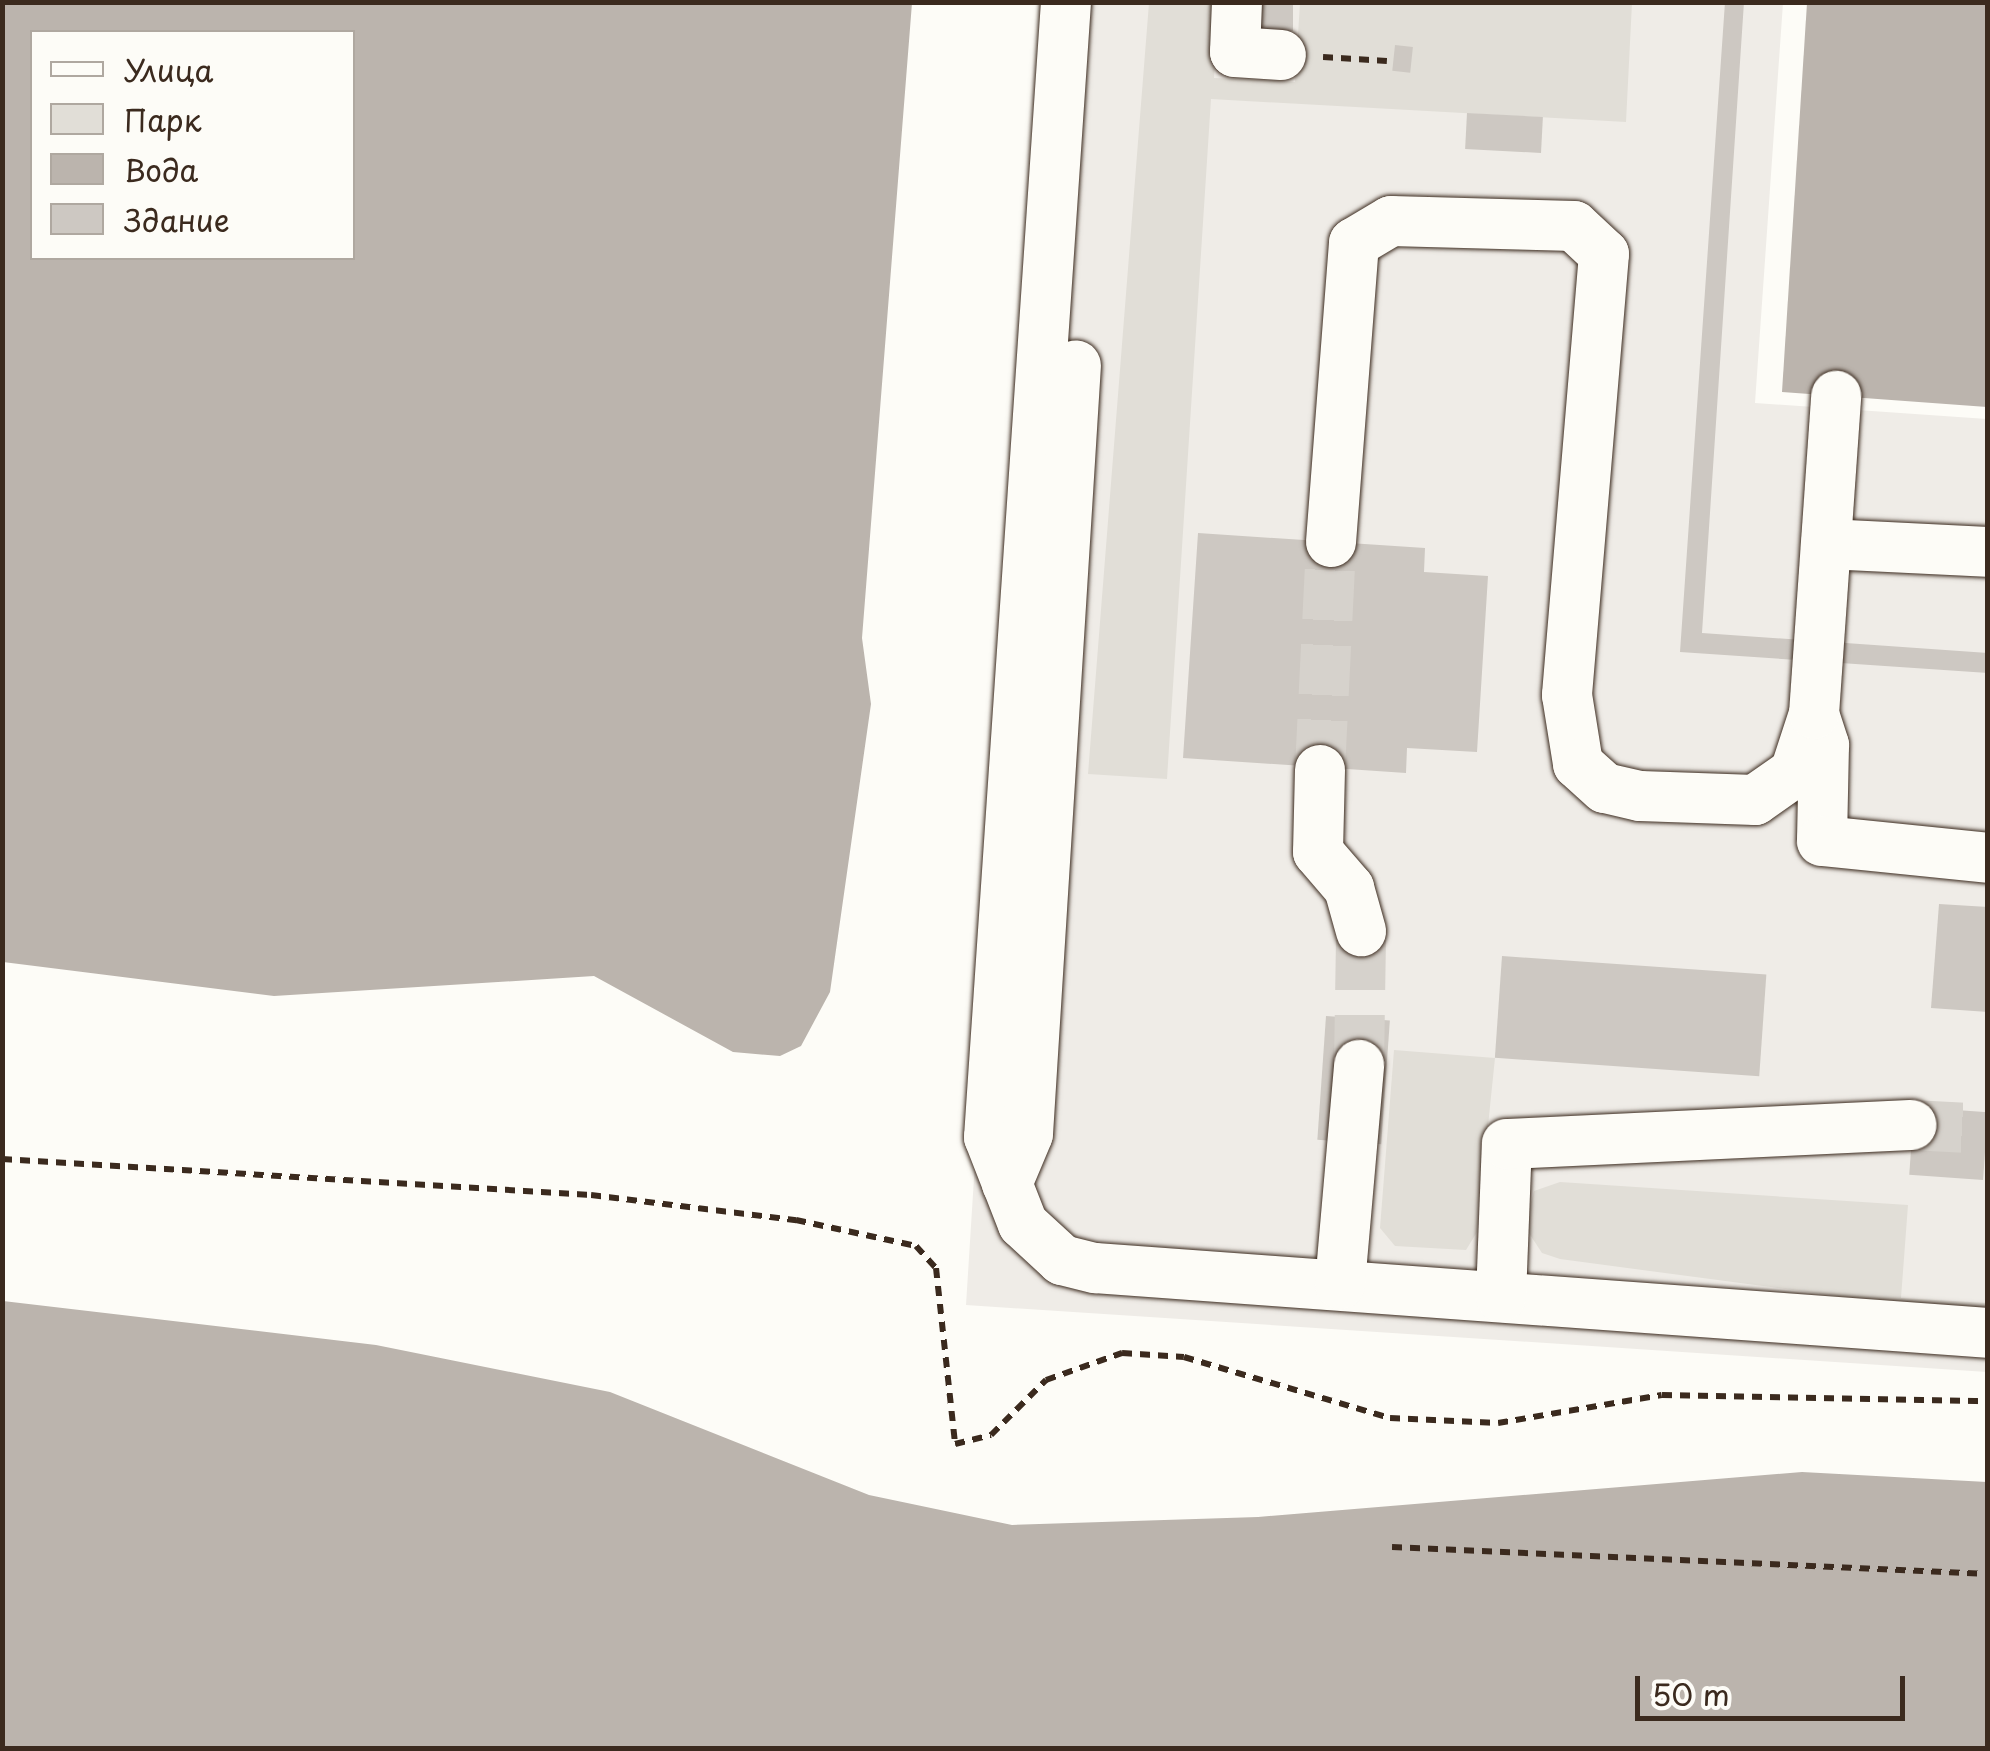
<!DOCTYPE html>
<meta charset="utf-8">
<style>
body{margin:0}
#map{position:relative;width:1990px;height:1751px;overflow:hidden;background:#fdfcf7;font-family:"Playpen Sans",sans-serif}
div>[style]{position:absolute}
.built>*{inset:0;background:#efece7}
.green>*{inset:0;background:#e1ded7}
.water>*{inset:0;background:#bbb4ad}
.building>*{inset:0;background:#cdc8c2;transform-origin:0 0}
.minor-tunnel>*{height:50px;margin-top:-25px;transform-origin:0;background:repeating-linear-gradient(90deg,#d6d2cc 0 50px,transparent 0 75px)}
.path>*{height:6px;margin-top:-3px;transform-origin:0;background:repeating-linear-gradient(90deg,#3b2a1e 0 10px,transparent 0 18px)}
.roads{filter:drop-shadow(0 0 2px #3b2a1e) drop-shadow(0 0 2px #3b2a1e)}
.minor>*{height:50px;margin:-25px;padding:0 25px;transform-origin:25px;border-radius:25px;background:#fdfcf7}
span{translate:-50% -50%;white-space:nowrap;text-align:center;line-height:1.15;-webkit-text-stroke:8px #fdfcf7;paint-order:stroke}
.frame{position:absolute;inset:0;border:5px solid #3b2a1e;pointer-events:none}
.legend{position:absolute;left:30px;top:30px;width:325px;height:230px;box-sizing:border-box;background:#fdfcf7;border:2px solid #afa8a0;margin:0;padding:12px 18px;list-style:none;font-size:30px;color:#3b2a1e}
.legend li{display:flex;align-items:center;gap:20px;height:50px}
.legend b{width:50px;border:2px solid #afa8a0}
.scale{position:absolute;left:1635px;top:1676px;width:270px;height:45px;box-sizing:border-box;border:5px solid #3b2a1e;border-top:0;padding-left:12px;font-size:30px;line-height:35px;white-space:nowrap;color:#3b2a1e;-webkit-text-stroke:8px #fdfcf7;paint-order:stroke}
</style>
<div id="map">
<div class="built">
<div style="clip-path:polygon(1048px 3px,1783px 3px,1755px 403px,1987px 419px,1987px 1372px,966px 1305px)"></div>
</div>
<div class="green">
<div style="clip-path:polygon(1149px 3px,1218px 3px,1214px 78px,1295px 82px,1300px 3px,1632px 3px,1626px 122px,1211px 99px,1167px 779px,1088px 774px)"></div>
<div style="clip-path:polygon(1394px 1050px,1495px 1058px,1477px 1232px,1466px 1250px,1395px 1246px,1380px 1228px)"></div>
<div style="clip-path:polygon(1560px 1182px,1908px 1205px,1901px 1298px,1987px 1303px,1987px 1316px,1560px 1259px,1542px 1253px,1525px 1227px,1534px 1191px)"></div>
</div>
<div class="water">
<div style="clip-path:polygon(evenodd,3px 2px,912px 3px,862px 638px,871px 704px,830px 992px,801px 1046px,780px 1056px,733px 1052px,594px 976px,274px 996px,3px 962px,3px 2px,32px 32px,352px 32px,352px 258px,32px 258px,32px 32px)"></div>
<div style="clip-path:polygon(1807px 3px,1987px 3px,1987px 407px,1782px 392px)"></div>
<div style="clip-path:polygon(3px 1301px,376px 1345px,610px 1392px,869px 1495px,1012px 1525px,1258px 1517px,1802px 1472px,1987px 1482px,1987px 1748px,3px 1748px)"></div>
</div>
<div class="building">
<div style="left:1258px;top:2px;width:35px;height:29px"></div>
<div style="clip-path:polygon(1725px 2px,1744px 2px,1702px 633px,1988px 653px,1988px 673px,1680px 652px)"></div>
<div style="left:1395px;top:45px;width:18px;height:26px;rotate:6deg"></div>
<div style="left:1467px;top:113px;width:76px;height:36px;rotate:3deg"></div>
<div style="clip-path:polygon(1198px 533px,1425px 548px,1424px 572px,1488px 576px,1477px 752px,1407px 748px,1406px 773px,1183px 758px)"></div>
<div style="clip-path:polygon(1939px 904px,1988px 907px,1988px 1012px,1931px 1008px)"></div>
<div style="left:1502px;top:956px;width:265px;height:102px;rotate:4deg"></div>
<div style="left:1326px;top:1016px;width:64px;height:124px;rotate:4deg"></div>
<div style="left:1914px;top:1107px;width:74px;height:68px;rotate:4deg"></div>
</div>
<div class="minor-tunnel">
<div style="left:1320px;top:770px;width:228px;rotate:-87.2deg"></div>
<div style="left:1359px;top:1065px;width:134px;rotate:-89.1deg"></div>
<div style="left:1912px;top:1125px;width:76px;rotate:3deg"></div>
</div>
<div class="path">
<div style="left:1323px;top:57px;width:64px;rotate:3.6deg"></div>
<div style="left:2px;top:1159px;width:590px;rotate:3.5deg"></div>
<div style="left:591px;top:1195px;width:207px;rotate:7deg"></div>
<div style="left:796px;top:1220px;width:123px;rotate:12.2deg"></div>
<div style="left:916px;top:1246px;width:30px;rotate:48deg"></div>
<div style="left:936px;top:1268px;width:177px;rotate:83.8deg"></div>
<div style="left:955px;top:1444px;width:37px;rotate:-14deg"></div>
<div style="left:991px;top:1435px;width:78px;rotate:-45deg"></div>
<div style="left:1046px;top:1380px;width:81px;rotate:-19.6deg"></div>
<div style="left:1122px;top:1353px;width:62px;rotate:3.7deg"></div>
<div style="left:1184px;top:1357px;width:215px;rotate:16.5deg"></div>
<div style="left:1390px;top:1418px;width:108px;rotate:2.7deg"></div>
<div style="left:1498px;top:1423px;width:166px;rotate:-9.7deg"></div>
<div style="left:1662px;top:1395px;width:326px;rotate:1.1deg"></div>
<div style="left:1392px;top:1547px;width:597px;rotate:2.59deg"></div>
</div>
<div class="roads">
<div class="minor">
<div style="left:1066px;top:2px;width:1138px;rotate:93.88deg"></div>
<div style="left:989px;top:1137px;width:93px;rotate:68.7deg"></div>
<div style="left:1023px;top:1224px;width:53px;rotate:42.7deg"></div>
<div style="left:1062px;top:1260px;width:34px;rotate:14deg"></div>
<div style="left:1095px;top:1268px;width:895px;rotate:4.16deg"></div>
<div style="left:1237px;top:2px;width:50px;rotate:92.3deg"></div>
<div style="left:1235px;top:52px;width:46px;rotate:3.7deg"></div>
<div style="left:1331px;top:542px;width:300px;rotate:-85.6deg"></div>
<div style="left:1354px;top:243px;width:43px;rotate:-30.7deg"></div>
<div style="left:1391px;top:221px;width:183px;rotate:1.6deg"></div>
<div style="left:1574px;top:226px;width:41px;rotate:43deg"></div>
<div style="left:1604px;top:254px;width:443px;rotate:94.8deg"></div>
<div style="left:1567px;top:695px;width:70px;rotate:80.9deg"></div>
<div style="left:1578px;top:764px;width:36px;rotate:42deg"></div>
<div style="left:1605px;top:788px;width:36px;rotate:13deg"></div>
<div style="left:1640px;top:796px;width:115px;rotate:2deg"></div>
<div style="left:1755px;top:800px;width:49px;rotate:-35deg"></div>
<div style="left:1795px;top:772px;width:61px;rotate:-71.9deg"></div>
<div style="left:1814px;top:714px;width:33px;rotate:72deg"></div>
<div style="left:1824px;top:745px;width:96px;rotate:91.2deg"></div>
<div style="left:1822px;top:841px;width:167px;rotate:5.8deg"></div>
<div style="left:1826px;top:544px;width:162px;rotate:2.8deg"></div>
<div style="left:1814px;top:714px;width:319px;rotate:-86deg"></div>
<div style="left:1320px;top:770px;width:82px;rotate:91.4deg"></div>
<div style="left:1318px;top:852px;width:48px;rotate:49.3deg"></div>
<div style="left:1349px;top:888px;width:45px;rotate:74.4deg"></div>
<div style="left:1007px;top:1184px;width:54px;rotate:-67.2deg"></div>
<div style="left:1028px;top:1134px;width:770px;rotate:-86.43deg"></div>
<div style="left:1340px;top:1284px;width:220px;rotate:-85deg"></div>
<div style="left:1501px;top:1297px;width:153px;rotate:-87.8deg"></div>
<div style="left:1507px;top:1144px;width:405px;rotate:-2.7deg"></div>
</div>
</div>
<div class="frame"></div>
<ul class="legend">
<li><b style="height:12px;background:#fdfcf7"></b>Улица</li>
<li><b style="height:28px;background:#e1ded7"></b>Парк</li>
<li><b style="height:28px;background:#bbb4ad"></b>Вода</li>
<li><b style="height:28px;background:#cdc8c2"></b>Здание</li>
</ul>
<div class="scale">50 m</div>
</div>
